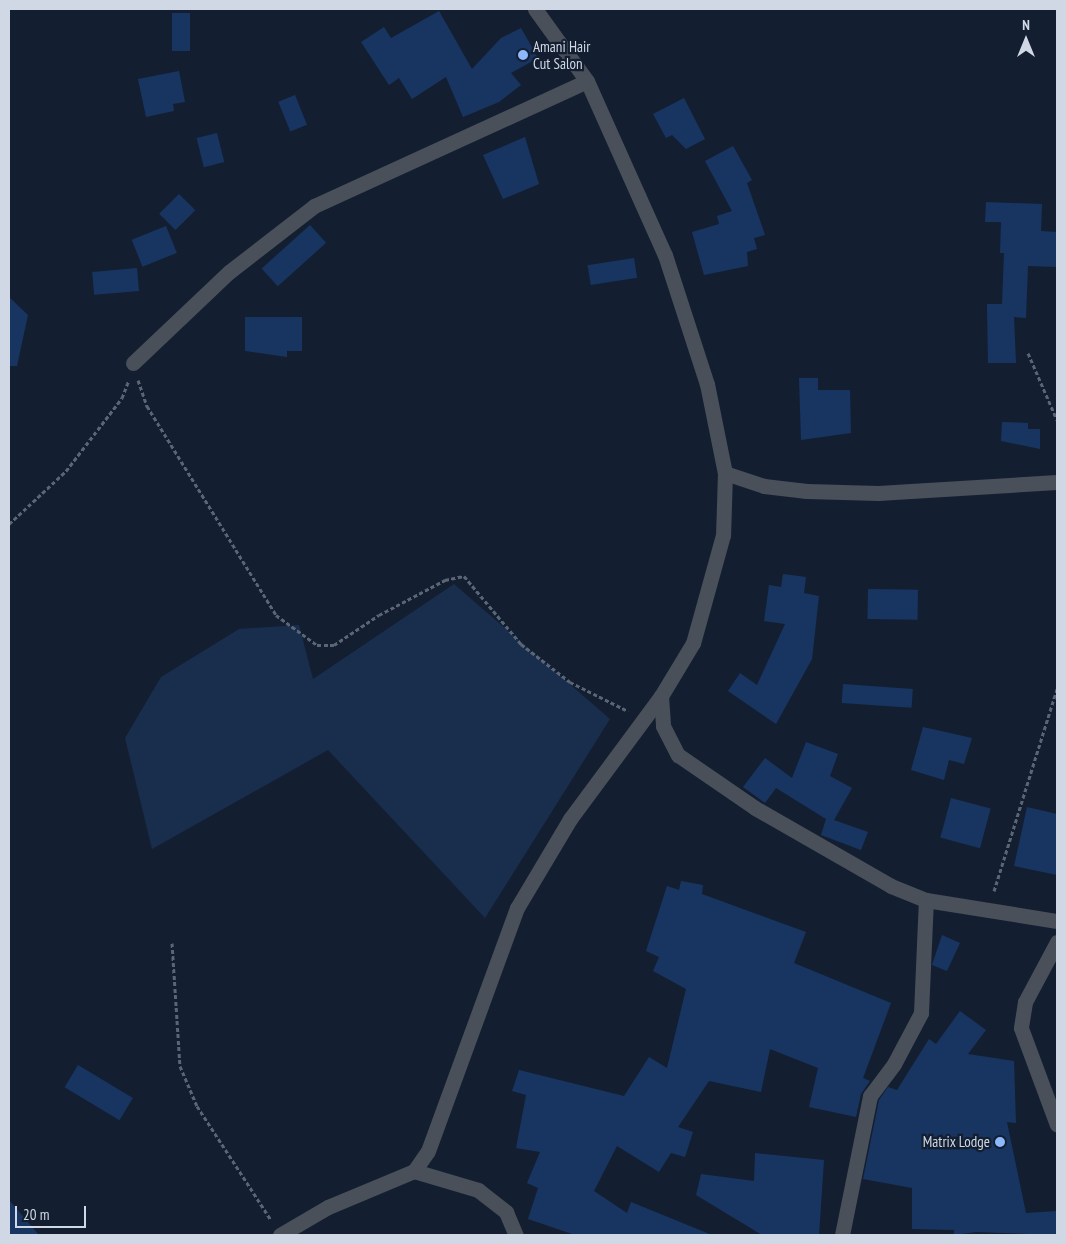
<!DOCTYPE html>
<style>
body{margin:0}
#map{position:relative;width:1066px;height:1244px;overflow:hidden;background:#131f31;font-family:"PT Sans Narrow",sans-serif}
div>[style]{position:absolute}
.green>*{inset:0;background:#192d4c}
.building>*{inset:0;background:#183561;transform-origin:0 0}
.path>*{height:3px;margin-top:-1.5px;transform-origin:0;background:repeating-linear-gradient(90deg,#5a6575 0 4px,transparent 0 6.5px)}
.street>*{height:15px;margin:-7.5px;padding:0 7.5px;transform-origin:7.5px;border-radius:7.5px;background:#4a505a}
.dots>*{width:14px;height:14px;translate:-50% -50%;box-sizing:border-box;border:2px solid #131f31;border-radius:50%}
span{translate:-50% -50%;white-space:nowrap;text-align:center;line-height:1.15;-webkit-text-stroke:4.5px #131f31;paint-order:stroke}
.poi-label{font-size:15px;color:#d0d8e5}
.left{translate:0 -50%;text-align:left}
.right{translate:-100% -50%;text-align:right}
.frame{position:absolute;inset:0;border:10px solid #d0d8e5;pointer-events:none}
.north{position:absolute;left:1001px;top:15px;width:50px;height:50px;-webkit-text-stroke:4px #131f31;paint-order:stroke;rotate:0deg;font-size:14px;font-weight:700;line-height:20px;text-align:center;color:#d0d8e5}
.north::after{content:'';display:block;margin:auto;width:18px;height:22px;background:#d0d8e5;clip-path:polygon(50% 0,100% 100%,50% 72%,0 100%)}
.scale{position:absolute;left:15px;top:1206px;width:71px;height:22px;box-sizing:border-box;border:2px solid #d0d8e5;border-top:0;padding-left:6px;font-size:15px;line-height:18px;white-space:nowrap;color:#d0d8e5;-webkit-text-stroke:4px #131f31;paint-order:stroke}
</style>
<div id="map">
<div class="green">
<div style="clip-path:polygon(454px 584px,610px 719px,485px 918px,328px 750px,152px 849px,125px 738px,161px 677px,239px 629px,299px 625px,313px 679px)"></div>
</div>
<div class="building">
<div style="clip-path:polygon(439px 11px,472px 69px,501px 38px,521px 28px,538px 58px,511px 73px,521px 85px,499px 102px,463px 117px,446px 77px,412px 99px,399px 78px,389px 85px,361px 42px,384px 27px,391px 38px)"></div>
<div style="left:172px;top:13px;width:18px;height:38px"></div>
<div style="clip-path:polygon(179px 71px,185px 102px,173px 104px,174px 111px,146px 117px,138px 79px)"></div>
<div style="left:295px;top:95px;width:32px;height:18px;rotate:68deg"></div>
<div style="clip-path:polygon(684px 98px,705px 139px,686px 149px,672px 135px,666px 138px,653px 114px)"></div>
<div style="left:217px;top:133px;width:30px;height:21px;rotate:76deg"></div>
<div style="clip-path:polygon(525px 137px,539px 184px,503px 199px,483px 155px)"></div>
<div style="clip-path:polygon(733px 146px,752px 180px,747px 183px,765px 235px,754px 238px,757px 249px,747px 252px,748px 266px,704px 275px,692px 232px,719px 224px,717px 216px,732px 211px,705px 161px)"></div>
<div style="left:179px;top:194px;width:23px;height:28px;rotate:45deg"></div>
<div style="clip-path:polygon(986px 202px,1042px 204px,1041px 231px,1057px 232px,1057px 267px,1028px 266px,1026px 318px,1014px 317px,1016px 363px,988px 363px,987px 304px,1002px 304px,1004px 253px,1000px 253px,1001px 222px,985px 222px)"></div>
<div style="left:310px;top:225px;width:24px;height:65px;rotate:48deg"></div>
<div style="left:166px;top:226px;width:29px;height:37px;rotate:68deg"></div>
<div style="left:634px;top:258px;width:20px;height:47px;rotate:81deg"></div>
<div style="left:137px;top:268px;width:23px;height:45px;rotate:85deg"></div>
<div style="clip-path:polygon(9px 297px,28px 315px,17px 366px,9px 366px)"></div>
<div style="clip-path:polygon(245px 317px,302px 317px,302px 351px,287px 351px,287px 357px,245px 351px)"></div>
<div style="clip-path:polygon(799px 378px,818px 378px,818px 390px,850px 390px,851px 433px,801px 440px)"></div>
<div style="clip-path:polygon(1002px 422px,1028px 423px,1028px 429px,1040px 429px,1040px 449px,1001px 441px)"></div>
<div style="clip-path:polygon(783px 574px,806px 577px,804px 593px,819px 596px,812px 659px,776px 724px,728px 691px,740px 673px,757px 685px,785px 624px,764px 621px,769px 585px,781px 587px)"></div>
<div style="left:868px;top:589px;width:50px;height:30px;rotate:1deg"></div>
<div style="left:843px;top:684px;width:70px;height:19px;rotate:4deg"></div>
<div style="clip-path:polygon(923px 727px,972px 738px,964px 764px,949px 760px,944px 780px,911px 770px)"></div>
<div style="clip-path:polygon(806px 742px,838px 754px,830px 776px,852px 788px,834px 820px,868px 832px,861px 850px,821px 835px,826px 819px,776px 788px,765px 803px,743px 787px,765px 758px,792px 778px)"></div>
<div style="left:951px;top:798px;width:41px;height:41px;rotate:15deg"></div>
<div style="clip-path:polygon(1027px 807px,1057px 814px,1057px 875px,1014px 866px)"></div>
<div style="clip-path:polygon(681px 881px,703px 885px,702px 894px,806px 932px,794px 963px,891px 1003px,863px 1078px,870px 1081px,861px 1094px,856px 1117px,809px 1107px,818px 1068px,770px 1049px,761px 1092px,709px 1081px,678px 1127px,693px 1132px,685px 1157px,671px 1153px,659px 1172px,617px 1146px,594px 1191px,627px 1213px,631px 1202px,712px 1235px,575px 1235px,528px 1219px,538px 1188px,527px 1183px,540px 1152px,516px 1148px,526px 1095px,512px 1091px,519px 1070px,624px 1096px,649px 1057px,667px 1068px,686px 989px,653px 971px,659px 957px,646px 951px,667px 886px,679px 890px)"></div>
<div style="clip-path:polygon(942px 935px,960px 943px,947px 971px,932px 965px)"></div>
<div style="clip-path:polygon(960px 1011px,986px 1030px,968px 1054px,1014px 1061px,1016px 1123px,1007px 1122px,1026px 1213px,1057px 1211px,1057px 1235px,976px 1232px,954px 1235px,954px 1230px,912px 1229px,912px 1188px,863px 1179px,879px 1100px,888px 1087px,897px 1090px,929px 1039px,936px 1044px)"></div>
<div style="left:78px;top:1065px;width:64px;height:26px;rotate:31deg"></div>
<div style="clip-path:polygon(755px 1153px,824px 1160px,819px 1235px,762px 1235px,696px 1195px,701px 1174px,754px 1181px)"></div>
<div style="clip-path:polygon(9px 1200px,39px 1235px,9px 1235px)"></div>
</div>
<div class="path">
<div style="left:1028px;top:353px;width:73px;rotate:66.6deg"></div>
<div style="left:138px;top:380px;width:28px;rotate:71deg"></div>
<div style="left:147px;top:406px;width:246px;rotate:58.3deg"></div>
<div style="left:276px;top:615px;width:51px;rotate:36.2deg"></div>
<div style="left:317px;top:645px;width:17px"></div>
<div style="left:334px;top:645px;width:54px;rotate:-33.7deg"></div>
<div style="left:379px;top:615px;width:75px;rotate:-27.9deg"></div>
<div style="left:445px;top:580px;width:19px;rotate:-12deg"></div>
<div style="left:464px;top:576px;width:89px;rotate:50deg"></div>
<div style="left:521px;top:644px;width:62px;rotate:37.8deg"></div>
<div style="left:570px;top:682px;width:65px;rotate:26.6deg"></div>
<div style="left:9px;top:524px;width:78px;rotate:-42.9deg"></div>
<div style="left:66px;top:471px;width:92px;rotate:-52.5deg"></div>
<div style="left:122px;top:398px;width:19px;rotate:-69deg"></div>
<div style="left:994px;top:891px;width:212px;rotate:-72.7deg"></div>
<div style="left:172px;top:943px;width:123px;rotate:86.3deg"></div>
<div style="left:180px;top:1066px;width:43px;rotate:67deg"></div>
<div style="left:197px;top:1106px;width:136px;rotate:57deg"></div>
</div>
<div class="street">
<div style="left:535px;top:9px;width:89px;rotate:54.2deg"></div>
<div style="left:587px;top:81px;width:191px;rotate:65.9deg"></div>
<div style="left:665px;top:255px;width:136px;rotate:72deg"></div>
<div style="left:707px;top:384px;width:91px;rotate:78.6deg"></div>
<div style="left:725px;top:473px;width:62px;rotate:91.8deg"></div>
<div style="left:723px;top:535px;width:112px;rotate:105.5deg"></div>
<div style="left:693px;top:643px;width:62px;rotate:121.1deg"></div>
<div style="left:661px;top:696px;width:30px;rotate:86deg"></div>
<div style="left:663px;top:726px;width:33px;rotate:63deg"></div>
<div style="left:678px;top:755px;width:93px;rotate:34.5deg"></div>
<div style="left:755px;top:808px;width:157px;rotate:29.8deg"></div>
<div style="left:891px;top:886px;width:38px;rotate:22deg"></div>
<div style="left:926px;top:900px;width:133px;rotate:9.1deg"></div>
<div style="left:133px;top:363px;width:132px;rotate:-43.5deg"></div>
<div style="left:229px;top:272px;width:108px;rotate:-37.8deg"></div>
<div style="left:314px;top:206px;width:300px;rotate:-24.6deg"></div>
<div style="left:725px;top:473px;width:41px;rotate:18.4deg"></div>
<div style="left:764px;top:486px;width:43px;rotate:6.6deg"></div>
<div style="left:807px;top:491px;width:71px;rotate:1.6deg"></div>
<div style="left:878px;top:493px;width:179px;rotate:-3.5deg"></div>
<div style="left:1057px;top:942px;width:68px;rotate:118.1deg"></div>
<div style="left:1025px;top:1002px;width:26px;rotate:99deg"></div>
<div style="left:1021px;top:1028px;width:103px;rotate:69.6deg"></div>
<div style="left:414px;top:1171px;width:67px;rotate:16.5deg"></div>
<div style="left:478px;top:1190px;width:36px;rotate:38deg"></div>
<div style="left:506px;top:1212px;width:25px;rotate:67deg"></div>
<div style="left:280px;top:1235px;width:56px;rotate:-30.3deg"></div>
<div style="left:328px;top:1207px;width:93px;rotate:-22.7deg"></div>
<div style="left:414px;top:1171px;width:24px;rotate:-55deg"></div>
<div style="left:428px;top:1151px;width:259px;rotate:-69.9deg"></div>
<div style="left:517px;top:908px;width:104px;rotate:-59.2deg"></div>
<div style="left:570px;top:819px;width:153px;rotate:-53.5deg"></div>
<div style="left:842px;top:1235px;width:142px;rotate:-78.6deg"></div>
<div style="left:870px;top:1096px;width:40px;rotate:-53deg"></div>
<div style="left:894px;top:1064px;width:58px;rotate:-62.1deg"></div>
<div style="left:921px;top:1013px;width:113px;rotate:-87.5deg"></div>
</div>
<div class="dots">
<div style="left:523px;top:55px;background:#8db9fc"></div>
<div style="left:1000px;top:1142px;background:#8db9fc"></div>
</div>
<div class="poi-label">
<span class="left" style="left:533px;top:55px">Amani Hair<br>Cut Salon</span>
<span class="right" style="left:990px;top:1142px">Matrix Lodge</span>
</div>
<div class="frame"></div>
<div class="north">N</div>
<div class="scale">20 m</div>
</div>
